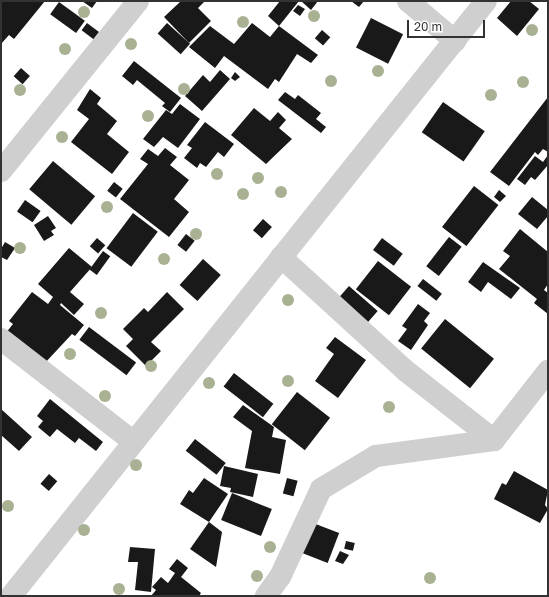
<!DOCTYPE html>
<style>
body{margin:0}
#map{position:relative;width:549px;height:597px;overflow:hidden;background:#fff;font-family:"Golos Text",sans-serif}
div>[style]{position:absolute}
.building>*{inset:0;background:#191919;transform-origin:0 0}
.minor>*{height:22px;margin:-11px;padding:0 11px;transform-origin:11px;border-radius:11px;background:#cfcfcf}
.trees>*{width:12px;height:12px;margin:-6px;border-radius:50%;background:#a8b293}
span{translate:-50% -50%;white-space:nowrap;text-align:center;line-height:1.15;-webkit-text-stroke:4px #fff;paint-order:stroke}
.frame{position:absolute;inset:0;border:2px solid #323232;pointer-events:none}
.scale{position:absolute;left:407px;top:20px;width:78px;height:18px;box-sizing:border-box;border:2px solid #323232;border-top:0;padding-left:5px;font-size:12px;line-height:14px;white-space:nowrap;color:#323232;-webkit-text-stroke:3px #fff;paint-order:stroke}
</style>
<div id="map">
<div class="building">
<div style="clip-path:polygon(1px 1px,45px 1px,14px 39px,9px 35px,1px 44px)"></div>
<div style="clip-path:polygon(82px 1px,97px 1px,92px 8px)"></div>
<div style="clip-path:polygon(181px 1px,205px 1px,198px 8px,211px 21px,189px 43px,164px 17px)"></div>
<div style="clip-path:polygon(280px 1px,299px 1px,279px 26px,268px 16px)"></div>
<div style="clip-path:polygon(301px 1px,318px 1px,311px 10px)"></div>
<div style="clip-path:polygon(351px 1px,364px 1px,359px 7px)"></div>
<div style="clip-path:polygon(511px 1px,529px 1px,539px 9px,517px 36px,497px 18px)"></div>
<div style="left:59px;top:2px;width:32px;height:15px;rotate:36deg"></div>
<div style="clip-path:polygon(298px 5px,305px 9px,300px 16px,293px 11px)"></div>
<div style="left:371px;top:18px;width:36px;height:33px;rotate:27deg"></div>
<div style="left:87px;top:23px;width:15px;height:9px;rotate:37deg"></div>
<div style="left:167px;top:23px;width:31px;height:14px;rotate:42deg"></div>
<div style="clip-path:polygon(252px 23px,270px 37px,279px 26px,318px 55px,311px 63px,297px 54px,279px 82px,275px 79px,268px 89px,224px 56px,215px 68px,189px 47px,210px 26px,234px 44px)"></div>
<div style="left:322px;top:30px;width:11px;height:11px;rotate:41deg"></div>
<div style="clip-path:polygon(134px 61px,181px 98px,170px 112px,162px 106px,165px 103px,137px 80px,133px 85px,122px 76px)"></div>
<div style="left:21px;top:68px;width:12px;height:11px;rotate:42deg"></div>
<div style="clip-path:polygon(220px 70px,230px 79px,202px 111px,185px 96px,203px 75px,210px 82px)"></div>
<div style="clip-path:polygon(235px 72px,240px 77px,235px 81px,231px 78px)"></div>
<div style="clip-path:polygon(90px 89px,101px 98px,97px 104px,117px 121px,107px 134px,129px 152px,112px 174px,71px 142px,89px 119px,77px 110px)"></div>
<div style="clip-path:polygon(285px 92px,295px 99px,298px 95px,321px 113px,316px 119px,326px 127px,321px 133px,278px 100px)"></div>
<div style="clip-path:polygon(548px 97px,548px 152px,543px 149px,538px 155px,535px 152px,509px 186px,490px 172px)"></div>
<div style="left:443px;top:102px;width:51px;height:37px;rotate:35deg"></div>
<div style="clip-path:polygon(180px 104px,200px 119px,178px 148px,163px 137px,154px 147px,143px 139px,166px 110px,172px 114px)"></div>
<div style="clip-path:polygon(254px 108px,270px 121px,278px 112px,286px 120px,279px 128px,292px 139px,266px 164px,231px 135px)"></div>
<div style="clip-path:polygon(205px 122px,234px 144px,224px 157px,218px 152px,206px 167px,200px 163px,197px 168px,184px 158px,192px 148px,187px 145px)"></div>
<div style="clip-path:polygon(165px 148px,177px 157px,170px 165px,189px 180px,174px 199px,189px 212px,169px 237px,120px 199px,148px 164px,140px 159px,148px 149px,158px 156px)"></div>
<div style="clip-path:polygon(548px 155px,548px 165px,535px 180px,531px 177px,525px 185px,517px 179px,535px 156px,543px 162px)"></div>
<div style="left:53px;top:161px;width:55px;height:37px;rotate:40deg"></div>
<div style="left:114px;top:182px;width:11px;height:11px;rotate:38deg"></div>
<div style="left:474px;top:186px;width:31px;height:52px;rotate:38deg"></div>
<div style="clip-path:polygon(499px 190px,506px 196px,500px 202px,494px 197px)"></div>
<div style="clip-path:polygon(532px 197px,548px 210px,548px 216px,537px 229px,518px 214px)"></div>
<div style="left:25px;top:200px;width:19px;height:14px;rotate:35deg"></div>
<div style="left:133px;top:213px;width:31px;height:44px;rotate:37deg"></div>
<div style="clip-path:polygon(48px 216px,56px 228px,51px 231px,54px 235px,44px 241px,34px 225px)"></div>
<div style="left:263px;top:219px;width:12px;height:15px;rotate:42deg"></div>
<div style="clip-path:polygon(520px 229px,548px 252px,548px 284px,544px 290px,548px 293px,548px 314px,534px 303px,537px 299px,499px 269px,510px 256px,503px 251px)"></div>
<div style="left:186px;top:234px;width:11px;height:14px;rotate:38deg"></div>
<div style="left:449px;top:237px;width:16px;height:37px;rotate:38deg"></div>
<div style="left:97px;top:238px;width:11px;height:11px;rotate:41deg"></div>
<div style="left:382px;top:238px;width:26px;height:15px;rotate:37deg"></div>
<div style="clip-path:polygon(5px 242px,15px 248px,7px 260px,1px 257px,1px 249px)"></div>
<div style="clip-path:polygon(69px 248px,92px 267px,70px 292px,84px 304px,74px 315px,61px 303px,60px 305px,84px 325px,75px 336px,72px 334px,44px 364px,5px 334px,13px 324px,9px 321px,32px 292px,48px 304px,53px 297px,38px 284px)"></div>
<div style="left:103px;top:251px;width:9px;height:23px;rotate:36deg"></div>
<div style="left:203px;top:259px;width:24px;height:35px;rotate:42deg"></div>
<div style="left:378px;top:261px;width:42px;height:36px;rotate:38deg"></div>
<div style="clip-path:polygon(483px 262px,520px 288px,511px 299px,488px 282px,481px 292px,468px 282px)"></div>
<div style="left:423px;top:279px;width:24px;height:9px;rotate:38deg"></div>
<div style="left:349px;top:286px;width:38px;height:15px;rotate:41deg"></div>
<div style="clip-path:polygon(167px 292px,184px 309px,151px 342px,161px 351px,146px 366px,126px 346px,133px 339px,123px 329px,144px 308px,148px 312px)"></div>
<div style="clip-path:polygon(418px 304px,430px 313px,424px 321px,428px 325px,411px 350px,398px 341px,407px 329px,402px 326px)"></div>
<div style="left:445px;top:319px;width:63px;height:38px;rotate:39deg"></div>
<div style="left:89px;top:327px;width:59px;height:16px;rotate:37deg"></div>
<div style="clip-path:polygon(335px 337px,366px 360px,338px 398px,315px 381px,334px 354px,326px 348px)"></div>
<div style="left:234px;top:373px;width:50px;height:17px;rotate:38deg"></div>
<div style="left:297px;top:392px;width:42px;height:41px;rotate:38deg"></div>
<div style="clip-path:polygon(50px 399px,103px 442px,96px 451px,79px 438px,75px 443px,57px 429px,50px 437px,38px 427px,43px 421px,37px 416px)"></div>
<div style="clip-path:polygon(243px 405px,274px 427px,272px 437px,286px 440px,280px 474px,245px 468px,252px 431px,233px 417px)"></div>
<div style="clip-path:polygon(1px 409px,32px 437px,19px 451px,1px 435px)"></div>
<div style="left:195px;top:439px;width:39px;height:15px;rotate:38deg"></div>
<div style="clip-path:polygon(224px 466px,258px 474px,253px 497px,230px 492px,231px 488px,220px 486px)"></div>
<div style="clip-path:polygon(514px 471px,548px 490px,545px 505px,548px 509px,540px 523px,494px 499px,502px 483px,506px 485px)"></div>
<div style="left:49px;top:474px;width:11px;height:13px;rotate:41deg"></div>
<div style="clip-path:polygon(204px 478px,228px 494px,209px 522px,180px 504px,189px 490px,193px 493px)"></div>
<div style="left:287px;top:478px;width:11px;height:16px;rotate:15deg"></div>
<div style="left:232px;top:493px;width:43px;height:29px;rotate:22deg"></div>
<div style="clip-path:polygon(209px 522px,222px 532px,216px 567px,190px 549px)"></div>
<div style="left:313px;top:523px;width:28px;height:32px;rotate:21deg"></div>
<div style="left:346px;top:541px;width:9px;height:8px;rotate:13deg"></div>
<div style="clip-path:polygon(130px 547px,155px 549px,151px 592px,135px 590px,138px 562px,128px 562px)"></div>
<div style="clip-path:polygon(340px 551px,349px 555px,343px 564px,335px 561px)"></div>
<div style="clip-path:polygon(177px 559px,188px 568px,181px 577px,201px 593px,199px 596px,151px 596px,156px 590px,152px 587px,161px 577px,168px 583px,175px 573px,169px 569px)"></div>
</div>
<div class="minor">
<div style="left:408px;top:1px;width:62px;rotate:40.4deg"></div>
<div style="left:1px;top:171px;width:218px;rotate:-51.1deg"></div>
<div style="left:281px;top:257px;width:169px;rotate:42.4deg"></div>
<div style="left:406px;top:371px;width:112px;rotate:38.1deg"></div>
<div style="left:1px;top:339px;width:168px;rotate:37.8deg"></div>
<div style="left:11px;top:596px;width:761px;rotate:-51.4deg"></div>
<div style="left:266px;top:596px;width:24px;rotate:-54deg"></div>
<div style="left:280px;top:577px;width:97px;rotate:-65deg"></div>
<div style="left:321px;top:489px;width:64px;rotate:-31deg"></div>
<div style="left:376px;top:456px;width:119px;rotate:-7.7deg"></div>
<div style="left:494px;top:440px;width:88px;rotate:-52deg"></div>
</div>
<div class="trees">
<div style="left:84px;top:12px"></div>
<div style="left:314px;top:16px"></div>
<div style="left:243px;top:22px"></div>
<div style="left:532px;top:30px"></div>
<div style="left:131px;top:44px"></div>
<div style="left:65px;top:49px"></div>
<div style="left:378px;top:71px"></div>
<div style="left:331px;top:81px"></div>
<div style="left:523px;top:82px"></div>
<div style="left:184px;top:89px"></div>
<div style="left:20px;top:90px"></div>
<div style="left:491px;top:95px"></div>
<div style="left:148px;top:116px"></div>
<div style="left:62px;top:137px"></div>
<div style="left:217px;top:174px"></div>
<div style="left:258px;top:178px"></div>
<div style="left:281px;top:192px"></div>
<div style="left:243px;top:194px"></div>
<div style="left:107px;top:207px"></div>
<div style="left:196px;top:234px"></div>
<div style="left:20px;top:248px"></div>
<div style="left:164px;top:259px"></div>
<div style="left:288px;top:300px"></div>
<div style="left:101px;top:313px"></div>
<div style="left:70px;top:354px"></div>
<div style="left:151px;top:366px"></div>
<div style="left:288px;top:381px"></div>
<div style="left:209px;top:383px"></div>
<div style="left:105px;top:396px"></div>
<div style="left:389px;top:407px"></div>
<div style="left:136px;top:465px"></div>
<div style="left:8px;top:506px"></div>
<div style="left:84px;top:530px"></div>
<div style="left:270px;top:547px"></div>
<div style="left:257px;top:576px"></div>
<div style="left:430px;top:578px"></div>
<div style="left:119px;top:589px"></div>
</div>
<div class="frame"></div>
<div class="scale">20 m</div>
</div>
